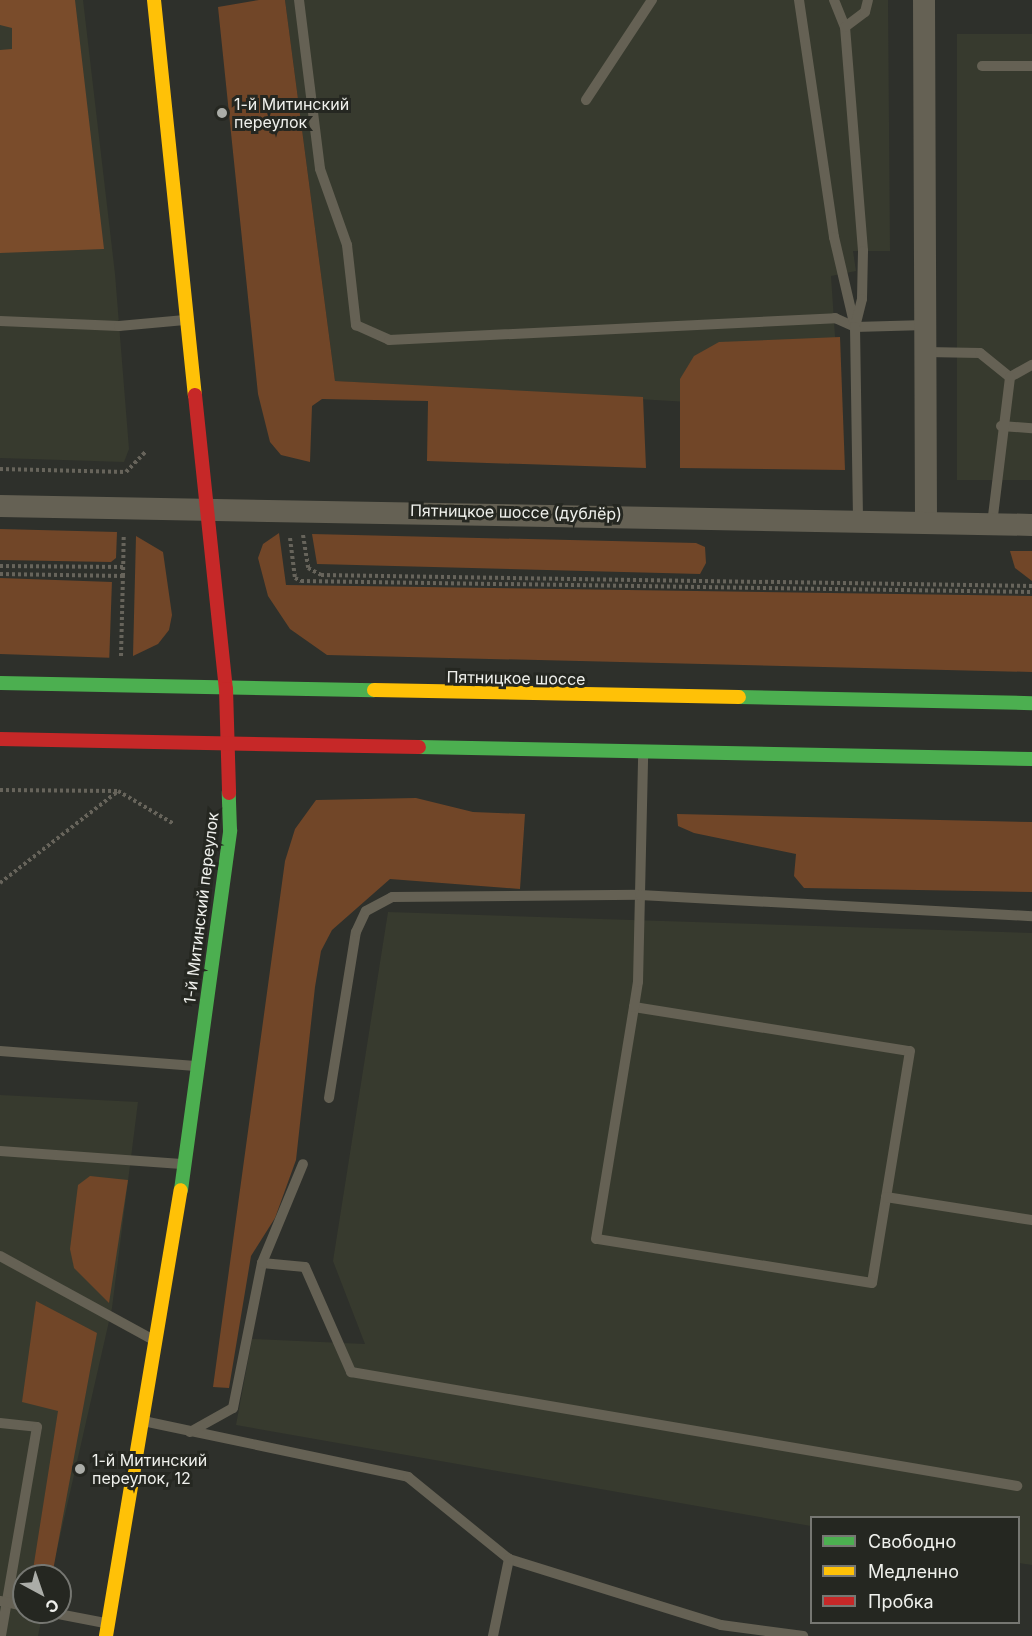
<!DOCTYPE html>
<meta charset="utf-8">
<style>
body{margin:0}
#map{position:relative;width:1032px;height:1636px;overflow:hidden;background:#2e302b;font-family:Inter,sans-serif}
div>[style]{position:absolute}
.built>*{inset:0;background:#373a2e;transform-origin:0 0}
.green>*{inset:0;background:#714628;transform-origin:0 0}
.forest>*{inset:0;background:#7a4c2b}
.path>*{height:4px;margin-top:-2px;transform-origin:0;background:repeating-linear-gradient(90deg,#67645b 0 3px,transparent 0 6px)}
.lane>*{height:10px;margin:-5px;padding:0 5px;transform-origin:5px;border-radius:5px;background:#656154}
.street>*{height:22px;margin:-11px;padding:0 11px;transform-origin:11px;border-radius:11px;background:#656154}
.fast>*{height:14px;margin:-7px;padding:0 7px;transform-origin:7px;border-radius:7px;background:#4caf50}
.slow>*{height:14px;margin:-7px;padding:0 7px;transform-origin:7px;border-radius:7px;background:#ffc107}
.jam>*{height:14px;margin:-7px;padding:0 7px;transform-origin:7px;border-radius:7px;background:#c62828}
.dots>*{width:16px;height:16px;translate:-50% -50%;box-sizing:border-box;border:3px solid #252721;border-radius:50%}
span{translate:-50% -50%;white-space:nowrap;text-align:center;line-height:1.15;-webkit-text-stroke:6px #252721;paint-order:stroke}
.poi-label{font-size:16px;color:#eff0ec}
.left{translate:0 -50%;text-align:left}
.street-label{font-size:16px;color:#eff0ec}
.legend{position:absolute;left:810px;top:1516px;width:210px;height:108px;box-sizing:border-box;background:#252721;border:2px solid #767772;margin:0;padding:8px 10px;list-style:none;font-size:18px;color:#eff0ec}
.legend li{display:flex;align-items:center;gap:12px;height:30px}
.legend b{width:30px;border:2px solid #767772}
.north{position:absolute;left:12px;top:1564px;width:60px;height:60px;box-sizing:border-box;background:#252721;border:2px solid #767772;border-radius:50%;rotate:140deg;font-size:16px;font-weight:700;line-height:24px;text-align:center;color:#eff0ec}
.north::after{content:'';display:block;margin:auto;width:21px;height:27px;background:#abada8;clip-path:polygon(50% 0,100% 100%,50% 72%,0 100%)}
</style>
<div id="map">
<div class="built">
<div style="clip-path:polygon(0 0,83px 0,115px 274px,129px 449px,124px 462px,0 458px)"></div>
<div style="clip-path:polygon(285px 0,888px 0,890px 251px,853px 251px,856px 271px,831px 276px,840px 411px,335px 381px)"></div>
<div style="left:957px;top:34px;width:75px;height:446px"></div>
<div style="clip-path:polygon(388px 912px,1032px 933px,1032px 1565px,1019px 1563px,1018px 1518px,812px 1518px,811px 1526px,236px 1425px,252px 1339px,365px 1344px,333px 1261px)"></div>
<div style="clip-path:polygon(0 1095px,138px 1102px,112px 1308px,51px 1576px,24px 1576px,24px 1612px,43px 1612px,38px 1636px,0 1636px)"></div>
</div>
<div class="green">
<div style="clip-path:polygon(259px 0,285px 0,335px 381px,643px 397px,646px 468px,427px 461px,428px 401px,322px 399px,312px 406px,310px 462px,281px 455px,270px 442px,258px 394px,218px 7px)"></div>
<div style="clip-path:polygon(840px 337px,845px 470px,680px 468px,680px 379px,694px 356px,719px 342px)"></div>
<div style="clip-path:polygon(0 529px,117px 532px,116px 558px,111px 562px,0 560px)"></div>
<div style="clip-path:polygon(279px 533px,286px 585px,1032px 596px,1032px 672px,327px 655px,290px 629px,268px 596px,258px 558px,263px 544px)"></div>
<div style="clip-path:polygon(312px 534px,696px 543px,705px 547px,706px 563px,700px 574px,317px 564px)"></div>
<div style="clip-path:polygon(136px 536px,163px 552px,172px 615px,169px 630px,158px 644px,133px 656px)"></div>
<div style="clip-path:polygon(1010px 551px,1032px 551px,1032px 581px,1015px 568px)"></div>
<div style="left:0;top:578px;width:112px;height:76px;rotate:2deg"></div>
<div style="clip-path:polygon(416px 798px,473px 812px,525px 814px,520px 889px,390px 879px,332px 930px,321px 951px,315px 987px,296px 1160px,275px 1218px,251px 1256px,229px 1388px,213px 1387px,285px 861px,295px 829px,316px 800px)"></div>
<div style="clip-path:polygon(677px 814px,1032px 822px,1032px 892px,804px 888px,794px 876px,796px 854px,694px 833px,678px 826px)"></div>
<div style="clip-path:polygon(90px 1176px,128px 1180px,109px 1303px,74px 1268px,70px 1249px,78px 1185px)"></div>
<div style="clip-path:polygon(36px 1301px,97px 1333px,52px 1576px,32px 1576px,58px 1411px,22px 1402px)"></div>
</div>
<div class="forest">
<div style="clip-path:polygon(0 0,75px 0,104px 249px,0 253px,0 50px,12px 49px,12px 28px,0 25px)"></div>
</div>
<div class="path">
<div style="left:0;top:469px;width:126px;rotate:1.4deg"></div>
<div style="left:126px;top:472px;width:28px;rotate:-46deg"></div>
<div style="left:303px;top:535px;width:33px;rotate:81deg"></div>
<div style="left:308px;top:568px;width:15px;rotate:28deg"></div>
<div style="left:321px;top:575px;width:711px;rotate:0.89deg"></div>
<div style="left:290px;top:538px;width:40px;rotate:82.9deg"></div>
<div style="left:295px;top:578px;width:7px;rotate:27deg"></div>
<div style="left:301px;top:581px;width:731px;rotate:0.86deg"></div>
<div style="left:0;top:566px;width:123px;rotate:0.5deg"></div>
<div style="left:0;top:574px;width:123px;rotate:0.9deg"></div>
<div style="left:123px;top:576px;width:39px;rotate:-89deg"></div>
<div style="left:121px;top:656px;width:80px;rotate:-88.6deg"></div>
<div style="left:0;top:790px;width:118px;rotate:0.5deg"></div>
<div style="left:118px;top:791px;width:65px;rotate:30.5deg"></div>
<div style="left:0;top:883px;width:148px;rotate:-37.9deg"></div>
</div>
<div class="lane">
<div style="left:299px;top:0;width:170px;rotate:82.9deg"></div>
<div style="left:320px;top:169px;width:81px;rotate:70.4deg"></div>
<div style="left:347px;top:245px;width:81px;rotate:83.6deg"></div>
<div style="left:356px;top:325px;width:36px;rotate:24deg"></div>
<div style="left:389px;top:340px;width:447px;rotate:-2.8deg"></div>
<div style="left:835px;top:318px;width:22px;rotate:24deg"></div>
<div style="left:855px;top:327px;width:71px;rotate:-1.6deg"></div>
<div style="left:799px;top:0;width:240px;rotate:81.6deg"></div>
<div style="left:834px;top:237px;width:88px;rotate:76.9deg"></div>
<div style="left:834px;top:0;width:29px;rotate:68deg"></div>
<div style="left:845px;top:27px;width:225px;rotate:85.4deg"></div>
<div style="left:863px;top:251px;width:48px;rotate:91.2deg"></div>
<div style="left:862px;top:299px;width:29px;rotate:104deg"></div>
<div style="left:855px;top:327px;width:193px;rotate:89.1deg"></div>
<div style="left:845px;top:27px;width:25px;rotate:-37deg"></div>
<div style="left:865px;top:12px;width:12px;rotate:-76deg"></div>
<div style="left:982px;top:66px;width:50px"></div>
<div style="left:586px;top:100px;width:120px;rotate:-56.6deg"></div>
<div style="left:0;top:321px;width:119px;rotate:2.4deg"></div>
<div style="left:119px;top:326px;width:66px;rotate:-5.2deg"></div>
<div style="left:926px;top:352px;width:54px;rotate:1.1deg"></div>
<div style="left:980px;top:353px;width:38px;rotate:39deg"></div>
<div style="left:1010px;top:377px;width:25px;rotate:-29deg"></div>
<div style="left:1001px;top:426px;width:31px;rotate:4deg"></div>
<div style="left:992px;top:524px;width:148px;rotate:-83deg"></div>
<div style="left:634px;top:1007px;width:279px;rotate:9.1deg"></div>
<div style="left:910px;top:1051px;width:235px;rotate:99.3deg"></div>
<div style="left:872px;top:1283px;width:279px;rotate:-170.9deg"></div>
<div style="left:596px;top:1239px;width:235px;rotate:-80.7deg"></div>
<div style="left:634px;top:1007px;width:25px;rotate:-81deg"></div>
<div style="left:638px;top:982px;width:227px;rotate:-88.7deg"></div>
<div style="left:0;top:1051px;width:196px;rotate:4.4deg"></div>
<div style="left:329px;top:1098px;width:168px;rotate:-80.8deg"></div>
<div style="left:356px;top:932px;width:23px;rotate:-65deg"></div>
<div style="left:366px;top:911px;width:30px;rotate:-28deg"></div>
<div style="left:392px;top:897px;width:248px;rotate:-0.5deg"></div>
<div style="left:640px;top:895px;width:393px;rotate:3.1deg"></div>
<div style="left:0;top:1151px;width:182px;rotate:4.1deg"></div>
<div style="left:886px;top:1197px;width:148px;rotate:9deg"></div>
<div style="left:0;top:1256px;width:179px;rotate:28.7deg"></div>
<div style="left:262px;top:1263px;width:43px;rotate:5.3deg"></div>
<div style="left:305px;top:1267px;width:115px;rotate:66.3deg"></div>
<div style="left:351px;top:1372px;width:676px;rotate:9.71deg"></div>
<div style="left:148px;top:1422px;width:266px;rotate:11.9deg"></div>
<div style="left:408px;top:1477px;width:130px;rotate:39.1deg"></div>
<div style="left:509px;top:1559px;width:222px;rotate:17.3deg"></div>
<div style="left:721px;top:1625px;width:83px;rotate:7.6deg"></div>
<div style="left:0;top:1423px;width:37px;rotate:6deg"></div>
<div style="left:37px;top:1427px;width:212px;rotate:99.8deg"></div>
<div style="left:190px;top:1432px;width:49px;rotate:-29.2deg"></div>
<div style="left:233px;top:1408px;width:148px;rotate:-78.7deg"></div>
<div style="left:262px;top:1263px;width:107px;rotate:-67.5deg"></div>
<div style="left:0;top:1601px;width:25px;rotate:12deg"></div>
<div style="left:48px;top:1612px;width:58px;rotate:10.9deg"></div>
<div style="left:493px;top:1636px;width:79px;rotate:-78.3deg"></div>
</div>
<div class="street">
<div style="left:924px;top:0;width:522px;rotate:89.78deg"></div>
<div style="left:0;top:506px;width:1032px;rotate:1.05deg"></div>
</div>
<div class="fast">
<div style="left:0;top:683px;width:374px;rotate:1.1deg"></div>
<div style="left:739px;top:697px;width:293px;rotate:1.2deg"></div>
<div style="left:419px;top:747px;width:613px;rotate:1.12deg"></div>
<div style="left:181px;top:1190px;width:363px;rotate:-82.2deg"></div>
<div style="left:230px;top:830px;width:37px;rotate:-92deg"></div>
</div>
<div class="slow">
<div style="left:154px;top:0;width:397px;rotate:84.1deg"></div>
<div style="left:374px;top:690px;width:365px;rotate:1.1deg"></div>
<div style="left:106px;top:1636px;width:452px;rotate:-80.5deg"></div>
</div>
<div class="jam">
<div style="left:195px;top:395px;width:296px;rotate:84deg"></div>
<div style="left:226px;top:689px;width:104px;rotate:88.3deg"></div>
<div style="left:0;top:739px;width:419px;rotate:1.1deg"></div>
</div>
<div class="dots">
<div style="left:222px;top:113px;background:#abada8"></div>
<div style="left:80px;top:1469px;background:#abada8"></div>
</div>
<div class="poi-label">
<span class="left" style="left:234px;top:113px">1-й Митинский<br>переулок</span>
<span class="left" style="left:92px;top:1469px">1-й Митинский<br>переулок, 12</span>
</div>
<div class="street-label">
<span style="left:516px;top:512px;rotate:1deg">Пятницкое шоссе (дублёр)</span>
<span style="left:516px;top:678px;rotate:1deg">Пятницкое шоссе</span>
<span style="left:201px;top:908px;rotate:-83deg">1-й Митинский переулок</span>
</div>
<ul class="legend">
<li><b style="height:8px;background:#4caf50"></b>Свободно</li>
<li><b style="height:8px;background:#ffc107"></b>Медленно</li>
<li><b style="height:8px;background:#c62828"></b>Пробка</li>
</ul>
<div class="north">С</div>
</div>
